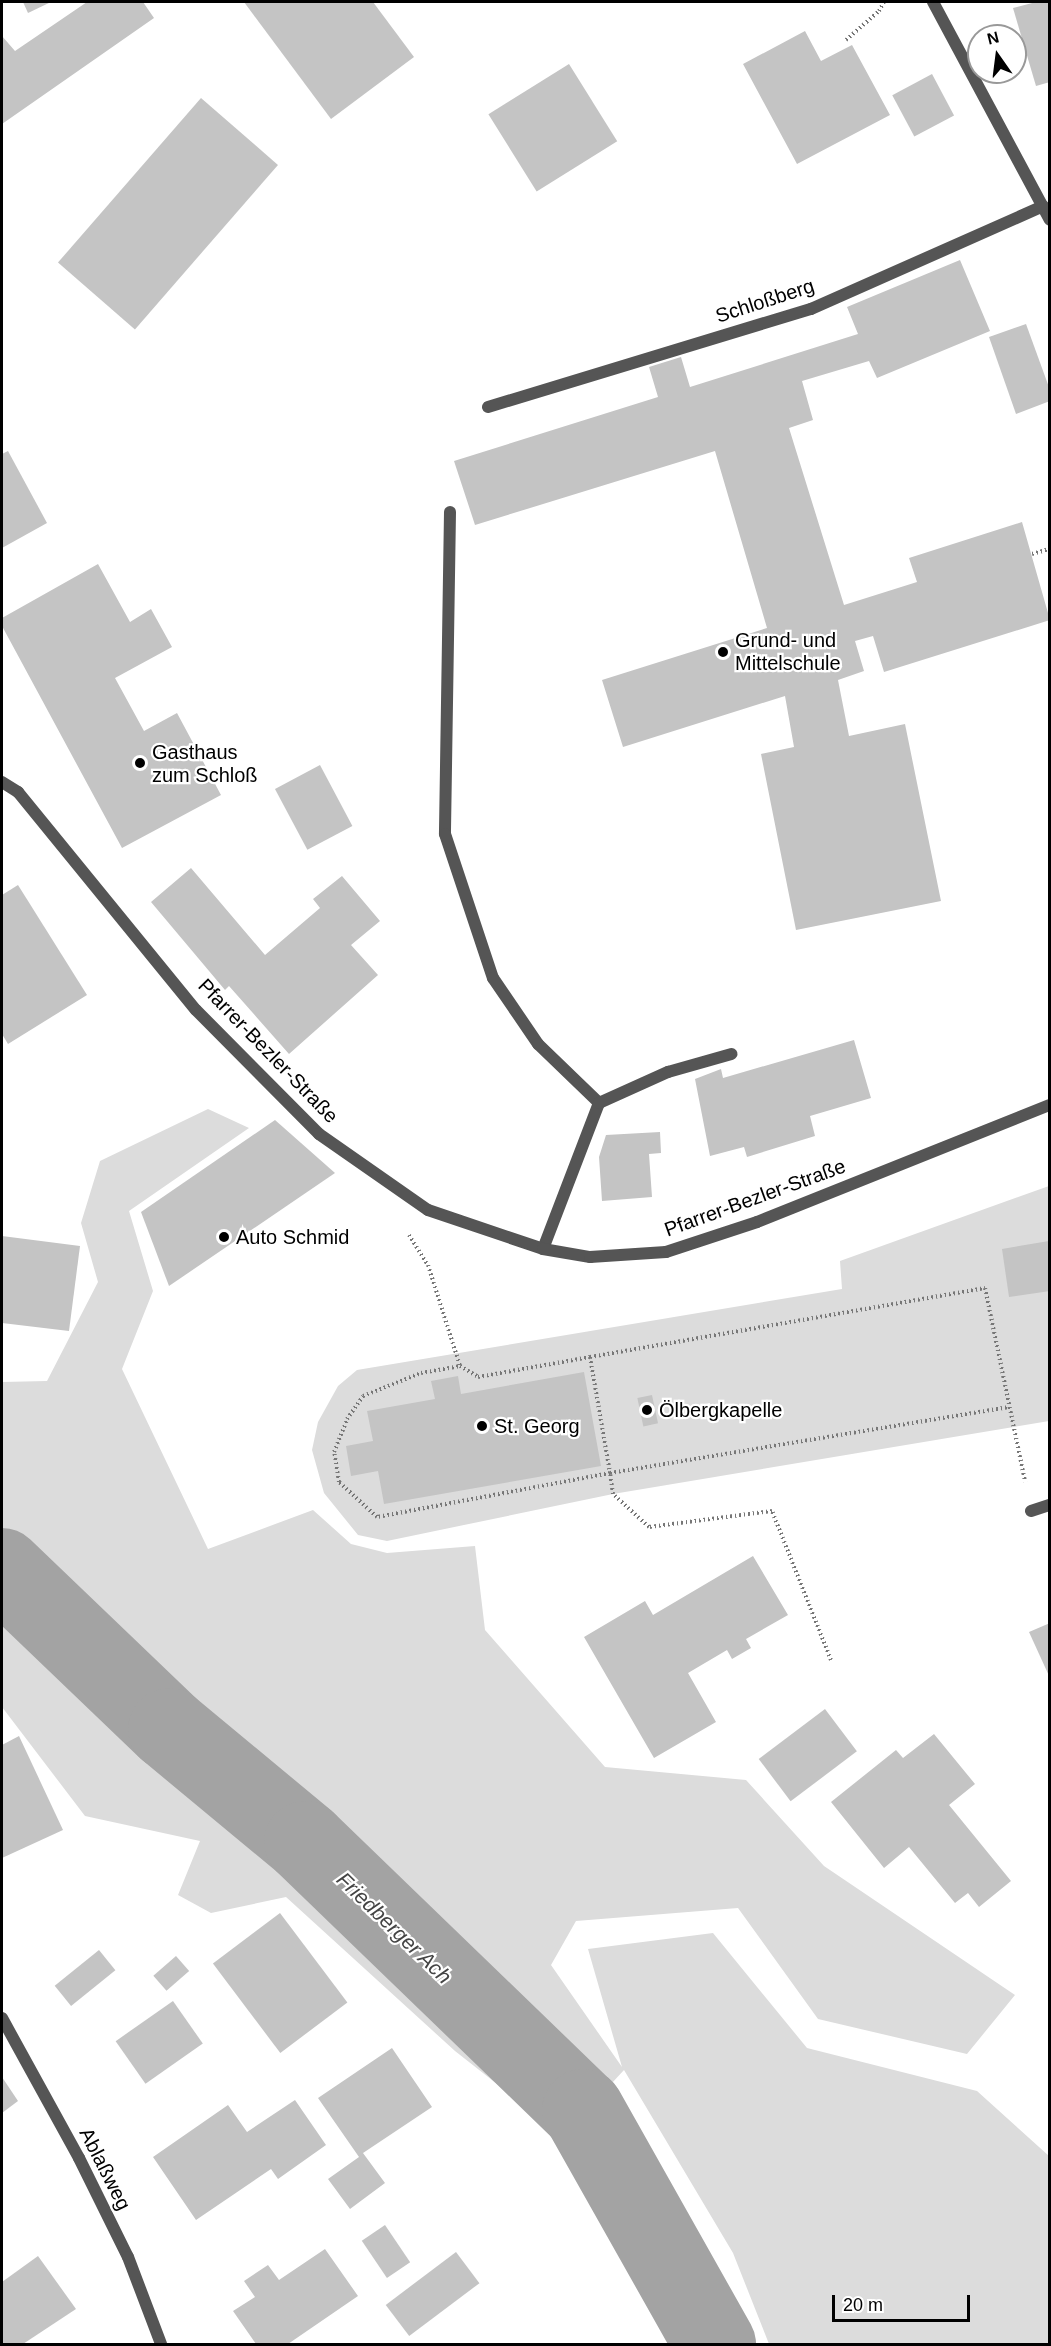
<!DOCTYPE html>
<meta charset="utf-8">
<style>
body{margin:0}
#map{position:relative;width:1051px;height:2346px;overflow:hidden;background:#fff;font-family:Arial,sans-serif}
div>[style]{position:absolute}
.green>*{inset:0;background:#dcdcdc}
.river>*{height:82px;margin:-41px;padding:0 41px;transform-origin:41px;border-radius:41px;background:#a3a3a3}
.building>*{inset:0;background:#c4c4c4;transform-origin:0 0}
.path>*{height:4px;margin-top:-2px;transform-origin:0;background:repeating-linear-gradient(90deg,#777 0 1.5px,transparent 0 4.5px)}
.service>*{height:12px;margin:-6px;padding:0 6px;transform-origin:6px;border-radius:6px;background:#555}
.minor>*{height:12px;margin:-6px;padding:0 6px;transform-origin:6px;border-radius:6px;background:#555}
.tertiary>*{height:12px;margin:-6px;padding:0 6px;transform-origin:6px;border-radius:6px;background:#555}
.dots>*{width:16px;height:16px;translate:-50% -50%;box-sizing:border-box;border:3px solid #fff;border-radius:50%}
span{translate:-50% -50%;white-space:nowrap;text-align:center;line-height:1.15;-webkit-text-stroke:4.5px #fff;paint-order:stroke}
.street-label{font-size:20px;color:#000}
.poi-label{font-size:20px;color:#000}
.left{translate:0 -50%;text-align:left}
.water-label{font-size:21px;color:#444;font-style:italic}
.frame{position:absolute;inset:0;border:3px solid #000;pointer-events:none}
.north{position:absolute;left:967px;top:24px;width:60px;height:60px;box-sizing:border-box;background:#fff;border:2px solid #999;border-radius:50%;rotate:346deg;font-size:16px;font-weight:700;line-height:24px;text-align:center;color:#000}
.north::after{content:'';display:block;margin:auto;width:21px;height:27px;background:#000;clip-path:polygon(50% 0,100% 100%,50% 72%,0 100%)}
.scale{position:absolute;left:832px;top:2295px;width:138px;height:27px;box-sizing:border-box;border:3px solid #000;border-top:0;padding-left:8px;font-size:18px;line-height:21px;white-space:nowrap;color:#000;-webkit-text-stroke:4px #fff;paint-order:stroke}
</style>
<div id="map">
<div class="green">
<div style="clip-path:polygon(208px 1109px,249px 1128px,129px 1211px,153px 1291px,122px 1369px,208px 1549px,313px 1510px,351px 1544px,387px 1553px,475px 1546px,485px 1630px,605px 1767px,746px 1780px,824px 1866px,1015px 1995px,967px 2054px,818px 2019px,738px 1908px,576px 1921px,551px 1965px,622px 2067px,588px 1949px,713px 1933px,807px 2048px,977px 2091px,1049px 2156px,1049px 2344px,769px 2344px,733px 2253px,624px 2070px,563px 2136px,455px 2051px,286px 1897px,211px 1913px,178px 1895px,200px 1841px,85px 1816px,2px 1707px,2px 1382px,47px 1381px,98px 1282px,81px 1223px,100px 1161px)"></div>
<div style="clip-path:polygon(1049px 1186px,1049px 1421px,613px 1494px,387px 1541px,358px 1535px,324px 1493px,312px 1450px,318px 1422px,338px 1386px,357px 1370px,842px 1289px,840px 1261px)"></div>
</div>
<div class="river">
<div style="left:2px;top:1569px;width:231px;rotate:43.8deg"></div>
<div style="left:169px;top:1729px;width:177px;rotate:39.7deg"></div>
<div style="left:305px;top:1842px;width:386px;rotate:44deg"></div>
<div style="left:583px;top:2110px;width:269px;rotate:60.6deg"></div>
</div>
<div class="building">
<div style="clip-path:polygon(23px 2px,51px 2px,28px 13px)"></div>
<div style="clip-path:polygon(87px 2px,143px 2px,154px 18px,2px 124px,2px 36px,15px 51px)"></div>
<div style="clip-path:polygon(244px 2px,373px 2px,414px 57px,331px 119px)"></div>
<div style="clip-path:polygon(1036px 2px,1050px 2px,1050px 82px,1036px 86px,1013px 8px)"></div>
<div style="clip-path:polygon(805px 31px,821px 61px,852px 45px,890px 115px,797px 164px,743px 64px)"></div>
<div style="left:569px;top:64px;width:91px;height:95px;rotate:58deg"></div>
<div style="left:932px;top:74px;width:47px;height:45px;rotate:62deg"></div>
<div style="left:201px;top:98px;width:102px;height:218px;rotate:41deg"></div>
<div style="clip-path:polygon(960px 260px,990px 331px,877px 378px,869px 361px,802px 381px,813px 420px,789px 428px,844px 605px,917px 582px,909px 558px,1022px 522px,1050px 620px,884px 672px,873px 636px,855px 641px,864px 671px,838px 680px,849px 736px,905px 724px,941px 901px,796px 930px,761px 754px,794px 747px,785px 696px,623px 747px,602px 680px,767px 628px,715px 451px,475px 525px,454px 461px,658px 397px,649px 367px,681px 357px,690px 387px,858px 334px,847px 307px)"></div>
<div style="clip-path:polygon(1026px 324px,1050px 390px,1050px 401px,1016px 414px,989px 337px)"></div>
<div style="clip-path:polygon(8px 451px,47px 523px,2px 548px,2px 454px)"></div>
<div style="clip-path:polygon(98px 564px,130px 622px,151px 609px,172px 647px,115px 678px,144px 731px,177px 713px,221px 795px,122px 848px,2px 626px,2px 618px)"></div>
<div style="left:320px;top:765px;width:69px;height:51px;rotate:62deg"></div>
<div style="clip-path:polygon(191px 868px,265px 955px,320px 908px,313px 899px,342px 876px,380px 921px,351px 945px,378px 975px,289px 1054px,229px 986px,225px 990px,151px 902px)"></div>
<div style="clip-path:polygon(18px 885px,87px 995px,8px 1044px,2px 1034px,2px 895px)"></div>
<div style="clip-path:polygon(854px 1040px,871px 1098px,810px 1116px,815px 1136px,747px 1157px,744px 1147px,710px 1156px,695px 1079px,721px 1069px,723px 1078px)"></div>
<div style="clip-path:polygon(275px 1120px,335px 1173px,169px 1286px,141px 1212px)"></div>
<div style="clip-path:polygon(660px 1132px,661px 1153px,649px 1154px,652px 1197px,602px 1201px,599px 1157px,606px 1135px)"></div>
<div style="clip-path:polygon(2px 1236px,80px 1246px,69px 1331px,2px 1323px)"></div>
<div style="clip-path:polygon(1049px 1241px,1050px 1291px,1009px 1297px,1002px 1249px)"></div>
<div style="clip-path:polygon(584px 1372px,601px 1466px,384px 1504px,378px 1471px,351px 1476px,346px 1446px,373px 1441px,367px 1411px,435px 1399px,431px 1381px,458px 1376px,461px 1394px)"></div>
<div style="left:652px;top:1395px;width:29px;height:15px;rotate:78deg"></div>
<div style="clip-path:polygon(753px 1556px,788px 1615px,746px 1639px,751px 1648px,732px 1659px,727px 1650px,688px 1673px,716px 1722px,654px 1758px,584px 1637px,645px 1601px,653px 1615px)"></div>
<div style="clip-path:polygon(1050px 1623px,1050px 1678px,1029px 1632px)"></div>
<div style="left:825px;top:1709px;width:53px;height:83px;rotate:53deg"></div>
<div style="clip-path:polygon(934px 1734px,975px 1784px,949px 1805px,1011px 1881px,979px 1907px,968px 1893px,955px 1903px,909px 1847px,884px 1868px,831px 1802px,896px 1750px,903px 1758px)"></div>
<div style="clip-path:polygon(19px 1736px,63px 1830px,2px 1858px,2px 1745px)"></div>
<div style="left:280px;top:1913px;width:112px;height:84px;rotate:53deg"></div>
<div style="left:99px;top:1950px;width:26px;height:57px;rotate:51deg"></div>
<div style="left:176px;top:1956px;width:20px;height:30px;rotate:49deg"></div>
<div style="left:173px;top:2001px;width:52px;height:70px;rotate:55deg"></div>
<div style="clip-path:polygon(392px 2048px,432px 2107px,363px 2153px,385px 2183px,350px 2209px,328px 2179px,359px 2157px,318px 2098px)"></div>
<div style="clip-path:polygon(2px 2077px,18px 2101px,2px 2113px)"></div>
<div style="clip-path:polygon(295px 2100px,326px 2145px,278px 2179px,271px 2169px,196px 2220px,153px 2157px,228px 2105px,247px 2132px)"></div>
<div style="left:385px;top:2225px;width:45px;height:28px;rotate:56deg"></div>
<div style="clip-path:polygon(325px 2249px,358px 2296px,288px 2344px,256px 2344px,233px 2311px,255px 2297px,244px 2281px,268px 2265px,279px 2280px)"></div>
<div style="left:456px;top:2252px;width:39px;height:88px;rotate:53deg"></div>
<div style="clip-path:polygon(38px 2256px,76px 2309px,23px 2344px,2px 2344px,2px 2282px)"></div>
</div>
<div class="path">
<div style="left:846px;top:40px;width:44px;rotate:-41.3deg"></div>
<div style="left:879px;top:11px;width:10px;rotate:-61deg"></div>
<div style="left:1032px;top:554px;width:19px;rotate:-16deg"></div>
<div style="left:409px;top:1235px;width:36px;rotate:58deg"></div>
<div style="left:428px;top:1265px;width:106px;rotate:72.4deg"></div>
<div style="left:460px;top:1366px;width:21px;rotate:31deg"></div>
<div style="left:478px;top:1377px;width:114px;rotate:-10.1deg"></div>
<div style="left:590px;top:1357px;width:118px;rotate:80.2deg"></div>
<div style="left:610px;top:1473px;width:237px;rotate:169.3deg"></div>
<div style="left:377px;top:1517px;width:52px;rotate:-137.4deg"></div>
<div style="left:339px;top:1482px;width:30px;rotate:-99deg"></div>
<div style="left:334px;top:1452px;width:35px;rotate:-68deg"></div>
<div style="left:347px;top:1419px;width:28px;rotate:-55deg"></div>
<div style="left:363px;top:1396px;width:62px;rotate:-21.6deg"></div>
<div style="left:421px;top:1373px;width:40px;rotate:-10deg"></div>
<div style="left:590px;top:1357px;width:401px;rotate:-9.9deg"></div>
<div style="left:985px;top:1288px;width:198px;rotate:78.3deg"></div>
<div style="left:831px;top:1660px;width:160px;rotate:-111.6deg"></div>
<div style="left:772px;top:1511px;width:124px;rotate:172.6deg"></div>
<div style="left:649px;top:1527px;width:49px;rotate:-137.5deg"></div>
<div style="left:613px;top:1494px;width:21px;rotate:-98deg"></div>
<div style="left:610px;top:1473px;width:403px;rotate:-9.4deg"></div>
</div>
<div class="service">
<div style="left:450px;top:512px;width:322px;rotate:90.9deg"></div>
<div style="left:445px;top:834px;width:152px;rotate:71.6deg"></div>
<div style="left:493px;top:978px;width:80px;rotate:55.7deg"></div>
<div style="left:538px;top:1044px;width:85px;rotate:44deg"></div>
<div style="left:599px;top:1103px;width:156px;rotate:111deg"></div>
<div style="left:599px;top:1103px;width:76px;rotate:-24.2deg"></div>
<div style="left:668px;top:1072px;width:66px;rotate:-15.9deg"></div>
<div style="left:1031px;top:1511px;width:20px;rotate:-18deg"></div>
</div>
<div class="minor">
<div style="left:933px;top:2px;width:247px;rotate:61.8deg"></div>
<div style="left:488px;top:407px;width:338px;rotate:-16.9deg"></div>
<div style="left:811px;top:309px;width:254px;rotate:-23.9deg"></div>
<div style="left:2px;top:2018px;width:160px;rotate:61.2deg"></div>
<div style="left:79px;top:2158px;width:110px;rotate:63.7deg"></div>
<div style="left:128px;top:2257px;width:93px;rotate:69.2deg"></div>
</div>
<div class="tertiary">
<div style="left:2px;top:782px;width:19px;rotate:32deg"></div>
<div style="left:18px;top:792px;width:281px;rotate:50.8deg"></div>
<div style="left:196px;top:1010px;width:175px;rotate:45.2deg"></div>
<div style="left:319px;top:1134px;width:133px;rotate:34.9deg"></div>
<div style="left:428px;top:1210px;width:121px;rotate:18.7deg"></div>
<div style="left:543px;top:1249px;width:48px;rotate:9.7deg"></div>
<div style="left:590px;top:1257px;width:76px;rotate:-3.8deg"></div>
<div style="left:666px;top:1252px;width:96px;rotate:-18.2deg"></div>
<div style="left:757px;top:1222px;width:315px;rotate:-21.8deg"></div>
</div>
<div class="dots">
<div style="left:723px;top:652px;background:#000"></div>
<div style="left:140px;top:763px;background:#000"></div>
<div style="left:224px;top:1237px;background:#000"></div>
<div style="left:647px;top:1410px;background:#000"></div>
<div style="left:482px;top:1426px;background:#000"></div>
</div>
<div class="street-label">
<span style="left:765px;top:301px;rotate:-18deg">Schloßberg</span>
<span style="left:268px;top:1051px;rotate:46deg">Pfarrer-Bezler-Straße</span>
<span style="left:755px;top:1198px;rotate:-20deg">Pfarrer-Bezler-Straße</span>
<span style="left:105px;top:2169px;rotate:63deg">Ablaßweg</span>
</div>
<div class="poi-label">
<span class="left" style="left:735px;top:652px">Grund- und<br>Mittelschule</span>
<span class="left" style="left:152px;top:764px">Gasthaus<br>zum Schloß</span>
<span class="left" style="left:236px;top:1237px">Auto Schmid</span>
<span class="left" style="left:659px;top:1410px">Ölbergkapelle</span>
<span class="left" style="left:494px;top:1426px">St. Georg</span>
</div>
<div class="water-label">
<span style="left:394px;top:1928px;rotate:44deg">Friedberger Ach</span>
</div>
<div class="frame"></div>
<div class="north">N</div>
<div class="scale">20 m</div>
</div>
